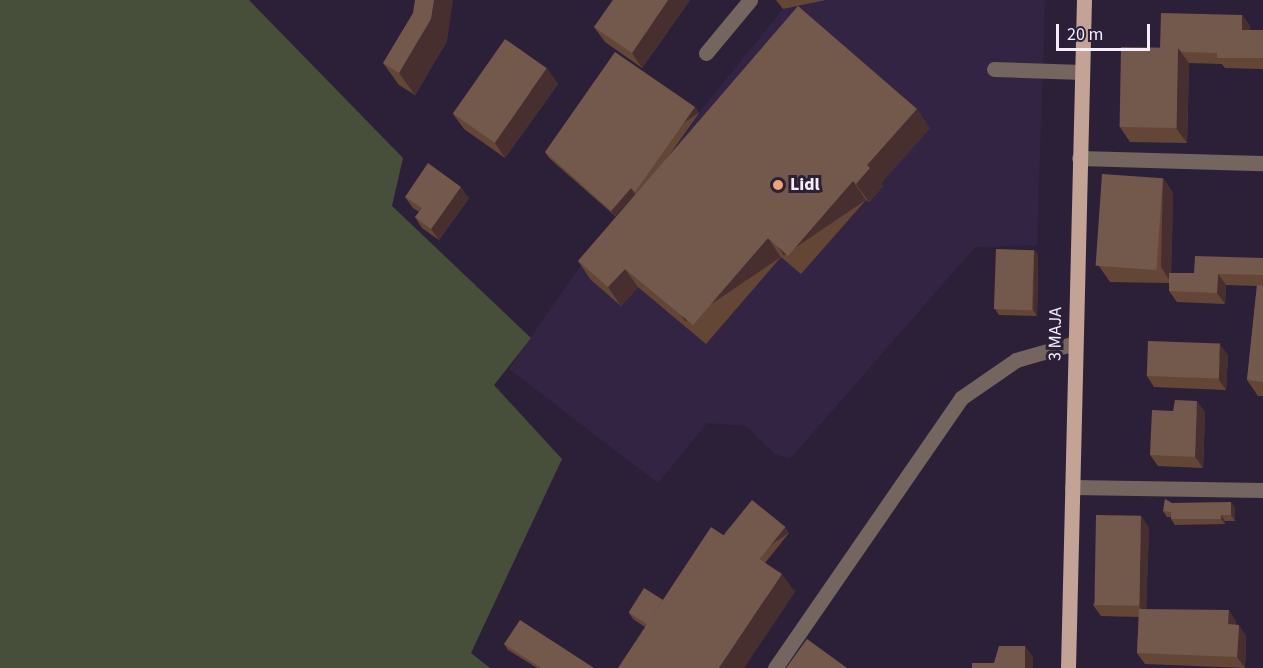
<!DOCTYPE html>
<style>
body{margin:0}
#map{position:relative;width:1263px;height:668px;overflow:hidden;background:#2c2039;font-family:"Source Sans 3",sans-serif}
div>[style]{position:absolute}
.built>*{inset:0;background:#332444}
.green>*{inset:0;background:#474e39}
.minor>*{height:15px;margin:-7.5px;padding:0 7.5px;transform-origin:7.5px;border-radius:7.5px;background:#74655e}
.major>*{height:15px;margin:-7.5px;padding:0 7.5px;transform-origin:7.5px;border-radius:7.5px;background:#c2a395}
.wall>*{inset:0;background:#644637}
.shaded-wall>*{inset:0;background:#472f2f;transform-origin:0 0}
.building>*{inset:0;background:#73584c;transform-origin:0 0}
.dots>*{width:16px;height:16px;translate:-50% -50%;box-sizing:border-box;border:3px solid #2c2039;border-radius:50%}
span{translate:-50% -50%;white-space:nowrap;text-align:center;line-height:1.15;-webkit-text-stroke:6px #2c2039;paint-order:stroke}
.poi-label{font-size:18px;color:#f4eefd;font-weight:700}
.left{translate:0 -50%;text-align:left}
.street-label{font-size:18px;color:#f4eefd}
.scale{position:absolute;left:1056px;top:24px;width:94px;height:27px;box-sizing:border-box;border:3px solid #f4eefd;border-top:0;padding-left:8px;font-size:18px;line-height:21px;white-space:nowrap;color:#f4eefd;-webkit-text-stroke:4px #2c2039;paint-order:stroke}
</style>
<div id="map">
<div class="built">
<div style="clip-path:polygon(823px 0,1045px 0,1037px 245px,975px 247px,790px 459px,775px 454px,746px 426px,707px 423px,658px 483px,509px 369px,615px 216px,635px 194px,640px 197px,699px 113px,783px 9px)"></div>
</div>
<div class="green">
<div style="clip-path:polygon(0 0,249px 0,403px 158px,392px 206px,531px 338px,494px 385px,562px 459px,471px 653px,490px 668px,0 668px)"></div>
</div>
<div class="minor">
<div style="left:706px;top:53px;width:69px;rotate:-50.3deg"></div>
<div style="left:994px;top:69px;width:88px;rotate:2deg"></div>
<div style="left:1079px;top:158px;width:184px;rotate:1.6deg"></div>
<div style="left:1072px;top:487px;width:191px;rotate:0.9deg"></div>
<div style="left:775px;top:668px;width:328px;rotate:-55.4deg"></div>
<div style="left:961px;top:398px;width:67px;rotate:-34.6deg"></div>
<div style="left:1016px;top:360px;width:61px;rotate:-16.1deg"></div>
</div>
<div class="major">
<div style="left:1068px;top:668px;width:668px;rotate:-88.63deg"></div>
</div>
<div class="wall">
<div style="clip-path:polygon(613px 0,690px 0,642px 68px,605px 42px,594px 27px)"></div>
<div style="clip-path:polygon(776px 0,826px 0,783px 9px)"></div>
<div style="clip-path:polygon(1242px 15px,1250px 26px,1250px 30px,1263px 30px,1263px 69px,1225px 68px,1222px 64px,1189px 63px,1187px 143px,1130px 142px,1120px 127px,1160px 48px)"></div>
<div style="clip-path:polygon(447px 41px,415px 95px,399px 85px,383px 63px)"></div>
<div style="clip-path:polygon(558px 84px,505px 158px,464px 129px,453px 114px)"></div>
<div style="clip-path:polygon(695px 107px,699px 113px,666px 160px,930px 128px,881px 183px,883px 186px,869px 202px,866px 200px,801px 274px,781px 257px,706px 344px,638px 287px,621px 306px,591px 280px,578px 261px,636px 194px,635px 194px,615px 216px,549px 158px,545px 152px)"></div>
<div style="clip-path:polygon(1163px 178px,1173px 193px,1171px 273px,1194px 273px,1263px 258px,1263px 396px,1258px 396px,1247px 380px,1257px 286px,1226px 285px,1225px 304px,1177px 302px,1169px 291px,1169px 283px,1110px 282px,1099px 266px)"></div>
<div style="clip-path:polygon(405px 197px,469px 198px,439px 240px,422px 228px,415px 217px,419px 212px,413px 208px)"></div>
<div style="clip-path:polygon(1034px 250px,1038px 255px,1037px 316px,999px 315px,995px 309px)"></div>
<div style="clip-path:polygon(1228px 355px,1226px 390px,1154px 387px,1147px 376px)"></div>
<div style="clip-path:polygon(1173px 411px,1205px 412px,1203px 468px,1158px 466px,1150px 455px)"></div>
<div style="clip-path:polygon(1172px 503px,1235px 508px,1235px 521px,1225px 521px,1225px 524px,1175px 525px,1171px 519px,1171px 517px,1167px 517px,1163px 511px)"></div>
<div style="clip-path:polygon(1149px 527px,1146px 609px,1236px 621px,1236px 625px,1246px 636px,1245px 668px,1145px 664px,1137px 653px,1139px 617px,1101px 616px,1093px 605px)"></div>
<div style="clip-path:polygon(789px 533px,765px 563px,795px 592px,645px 627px,633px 619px,629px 613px,663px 600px,722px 535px)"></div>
<div style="clip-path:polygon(504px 644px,594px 668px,537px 668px,508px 650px)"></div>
</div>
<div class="shaded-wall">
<div style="clip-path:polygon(434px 0,453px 0,447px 41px,415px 95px,399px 73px)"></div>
<div style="clip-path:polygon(668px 0,690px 0,642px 68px,632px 53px)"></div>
<div style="clip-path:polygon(1242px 15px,1250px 26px,1250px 41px,1242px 30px)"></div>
<div style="clip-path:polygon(1178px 48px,1189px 63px,1187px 143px,1176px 128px)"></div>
<div style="clip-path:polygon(547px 68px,558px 84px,505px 158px,495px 143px)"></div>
<div style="left:695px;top:107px;width:7px;height:104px;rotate:56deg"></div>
<div style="clip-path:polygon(917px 109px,930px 128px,881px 183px,883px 186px,869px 202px,856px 184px,867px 165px)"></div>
<div style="clip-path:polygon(1163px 178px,1173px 193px,1171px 283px,1161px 267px)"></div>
<div style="left:853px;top:181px;width:23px;height:99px;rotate:56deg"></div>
<div style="clip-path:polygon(461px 187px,469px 198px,439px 240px,431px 229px)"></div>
<div style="clip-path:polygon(631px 188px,635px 194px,615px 216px,611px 211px)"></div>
<div style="left:768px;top:238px;width:23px;height:115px;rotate:56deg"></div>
<div style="clip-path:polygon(1034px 250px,1038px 255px,1037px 316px,1033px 310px)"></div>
<div style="clip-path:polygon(625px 269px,638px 287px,621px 306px,608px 287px)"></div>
<div style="clip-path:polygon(1218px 274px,1226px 285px,1225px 304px,1217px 293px)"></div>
<div style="clip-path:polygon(1220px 344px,1228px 355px,1226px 390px,1219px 380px)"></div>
<div style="clip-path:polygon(1197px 401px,1205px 412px,1203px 468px,1195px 457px)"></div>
<div style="clip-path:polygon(1231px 502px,1235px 508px,1235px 521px,1231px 515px)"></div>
<div style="clip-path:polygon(1221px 515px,1225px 521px,1225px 524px,1221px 519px)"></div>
<div style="clip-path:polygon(1141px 516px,1149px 527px,1146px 617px,1139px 606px)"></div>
<div style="left:785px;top:527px;width:7px;height:46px;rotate:56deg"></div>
<div style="clip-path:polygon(782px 574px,795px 592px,744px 668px,719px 668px)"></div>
<div style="clip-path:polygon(1229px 610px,1236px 621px,1235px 635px,1228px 624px)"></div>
<div style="clip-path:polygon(1239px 625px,1246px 636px,1245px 668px,1237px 657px)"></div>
<div style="clip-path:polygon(1025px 646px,1033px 657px,1033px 668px,1025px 668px)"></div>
</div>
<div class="building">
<div style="clip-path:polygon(415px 0,434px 0,431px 19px,399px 73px,383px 63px,413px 13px)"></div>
<div style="clip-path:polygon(613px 0,668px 0,632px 53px,594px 27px)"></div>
<div style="clip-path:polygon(798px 6px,917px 109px,867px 165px,870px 168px,856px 184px,853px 181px,788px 256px,768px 238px,693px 325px,625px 269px,608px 287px,578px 261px)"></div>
<div style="clip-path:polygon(1161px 13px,1242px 15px,1242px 30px,1263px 30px,1263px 58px,1217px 58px,1217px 53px,1182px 52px,1178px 48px,1160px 48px)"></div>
<div style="left:505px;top:39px;width:51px;height:91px;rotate:35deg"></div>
<div style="left:1121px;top:47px;width:57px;height:80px;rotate:1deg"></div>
<div style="clip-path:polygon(615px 52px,695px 107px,635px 192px,631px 188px,611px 211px,545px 152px)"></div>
<div style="clip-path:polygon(428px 163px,461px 187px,431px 229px,415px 217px,422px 208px,405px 197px)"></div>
<div style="left:1102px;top:174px;width:61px;height:92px;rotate:4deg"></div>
<div style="left:996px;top:249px;width:38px;height:60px;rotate:2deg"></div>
<div style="clip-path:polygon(1195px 256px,1263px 258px,1263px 275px,1218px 274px,1217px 293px,1169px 291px,1169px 273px,1194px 273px)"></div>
<div style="clip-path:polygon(1257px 285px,1263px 286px,1263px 382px,1247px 380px)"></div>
<div style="left:1148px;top:341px;width:72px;height:35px;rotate:2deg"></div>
<div style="clip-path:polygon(1175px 400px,1197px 401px,1195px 457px,1150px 455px,1152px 410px,1173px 411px)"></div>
<div style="clip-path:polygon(1165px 499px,1172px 503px,1231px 502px,1231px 515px,1221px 515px,1221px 519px,1171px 519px,1171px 512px,1163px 511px)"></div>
<div style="left:752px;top:500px;width:43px;height:46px;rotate:39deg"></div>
<div style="left:1096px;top:515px;width:45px;height:90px;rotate:1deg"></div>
<div style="clip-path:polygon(711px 527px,782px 574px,719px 668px,618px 668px)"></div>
<div style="left:644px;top:588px;width:22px;height:29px;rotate:32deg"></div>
<div style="clip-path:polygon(1139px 609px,1229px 610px,1228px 624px,1239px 625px,1237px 657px,1137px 653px)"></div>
<div style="clip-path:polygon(520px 620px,594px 668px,541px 668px,504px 644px)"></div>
<div style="clip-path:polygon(807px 639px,847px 668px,786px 668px)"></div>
<div style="clip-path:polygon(999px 646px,1025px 646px,1025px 668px,972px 668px,972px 663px,994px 663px)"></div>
</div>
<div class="dots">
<div style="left:778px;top:185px;background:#efa377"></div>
</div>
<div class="poi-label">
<span class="left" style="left:790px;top:185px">Lidl</span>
</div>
<div class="street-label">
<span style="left:1056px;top:334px;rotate:-89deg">3 MAJA</span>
</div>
<div class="scale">20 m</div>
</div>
